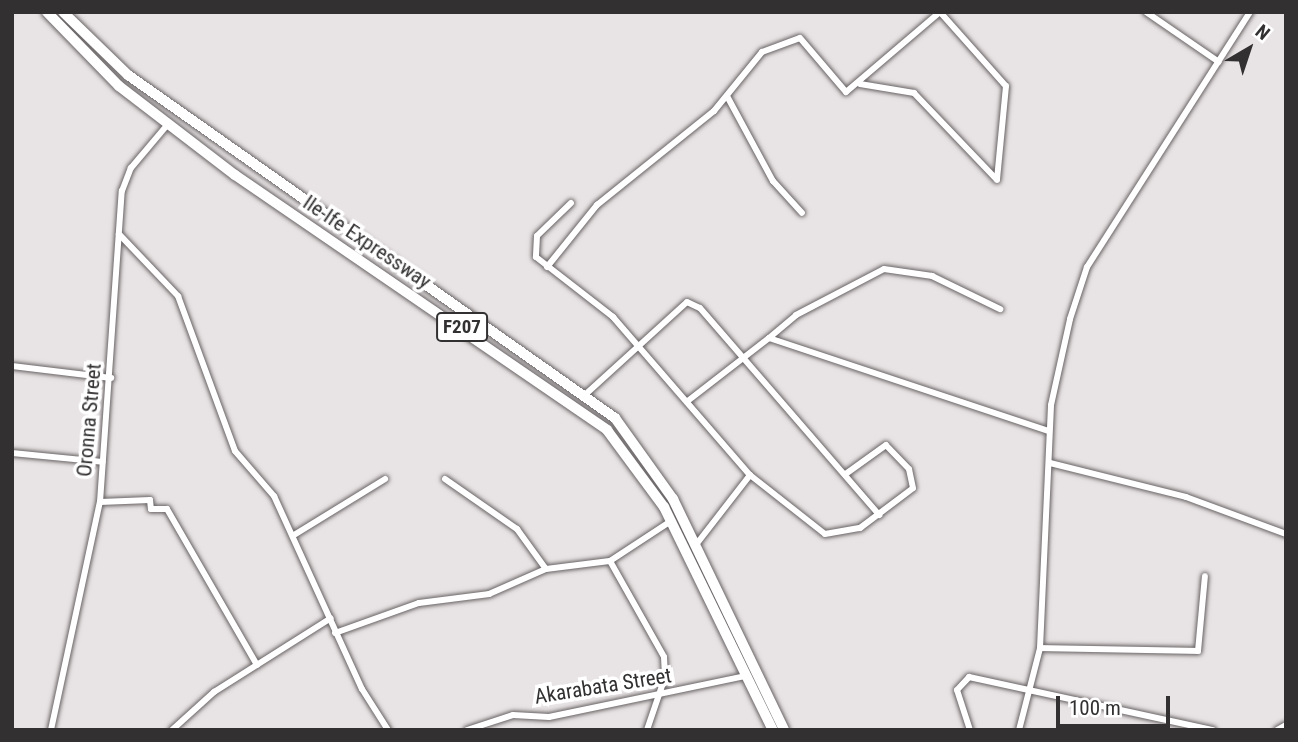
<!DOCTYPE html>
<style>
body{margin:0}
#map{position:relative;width:1298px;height:742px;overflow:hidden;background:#e8e3e4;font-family:"Roboto Condensed",sans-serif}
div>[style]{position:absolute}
.roads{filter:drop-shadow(0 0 2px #686364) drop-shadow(0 0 2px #686364)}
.street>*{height:6px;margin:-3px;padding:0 3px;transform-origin:3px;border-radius:3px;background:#fff}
.primary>*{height:10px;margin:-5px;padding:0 5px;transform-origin:5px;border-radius:5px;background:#fff}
span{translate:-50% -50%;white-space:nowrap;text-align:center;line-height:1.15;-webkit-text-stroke:7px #fff;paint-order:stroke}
.shield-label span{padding:2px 5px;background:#fff;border:2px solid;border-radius:5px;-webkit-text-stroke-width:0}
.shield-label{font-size:19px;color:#323031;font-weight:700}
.street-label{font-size:21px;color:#323031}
.frame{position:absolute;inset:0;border:14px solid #323031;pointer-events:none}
.north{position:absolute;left:1214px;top:14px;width:70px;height:70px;-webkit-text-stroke:5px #fff;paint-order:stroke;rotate:39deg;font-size:19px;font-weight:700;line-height:28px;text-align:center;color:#323031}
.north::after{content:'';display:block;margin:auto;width:24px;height:32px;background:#323031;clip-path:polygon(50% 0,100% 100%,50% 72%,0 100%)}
.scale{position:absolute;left:1056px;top:696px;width:114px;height:32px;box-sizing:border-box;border:4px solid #323031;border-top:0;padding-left:9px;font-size:21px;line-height:24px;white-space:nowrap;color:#323031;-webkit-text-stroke:5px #fff;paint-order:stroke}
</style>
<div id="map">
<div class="roads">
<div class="street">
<div style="left:1146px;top:12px;width:88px;rotate:34.4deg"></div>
<div style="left:860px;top:84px;width:55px;rotate:9.5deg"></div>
<div style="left:914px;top:93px;width:120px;rotate:46.3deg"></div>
<div style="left:727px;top:96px;width:97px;rotate:61.6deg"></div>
<div style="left:773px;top:181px;width:43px;rotate:47.8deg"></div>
<div style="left:571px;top:203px;width:47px;rotate:135.9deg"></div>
<div style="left:537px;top:236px;width:21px;rotate:93deg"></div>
<div style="left:536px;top:257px;width:98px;rotate:37.9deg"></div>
<div style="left:613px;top:317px;width:209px;rotate:49.1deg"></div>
<div style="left:750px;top:475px;width:95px;rotate:38.2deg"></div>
<div style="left:825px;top:534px;width:36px;rotate:-10deg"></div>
<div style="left:860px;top:528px;width:66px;rotate:-37deg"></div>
<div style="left:913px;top:488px;width:19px;rotate:-102deg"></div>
<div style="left:909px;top:469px;width:33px;rotate:-134deg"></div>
<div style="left:886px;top:445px;width:48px;rotate:144.3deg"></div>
<div style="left:119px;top:234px;width:86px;rotate:46.4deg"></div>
<div style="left:178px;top:296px;width:165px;rotate:69.8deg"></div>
<div style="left:235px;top:451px;width:60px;rotate:49.1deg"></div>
<div style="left:274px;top:496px;width:212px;rotate:65.5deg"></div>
<div style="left:362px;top:689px;width:49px;rotate:57.6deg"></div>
<div style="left:547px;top:267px;width:80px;rotate:-51.1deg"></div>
<div style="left:597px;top:205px;width:150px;rotate:-38.8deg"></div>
<div style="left:714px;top:111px;width:76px;rotate:-50.9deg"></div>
<div style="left:762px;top:52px;width:40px;rotate:-20.2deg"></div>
<div style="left:800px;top:38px;width:71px;rotate:49.6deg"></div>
<div style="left:846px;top:92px;width:123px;rotate:-40.4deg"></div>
<div style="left:940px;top:12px;width:99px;rotate:48.3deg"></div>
<div style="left:1006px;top:86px;width:94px;rotate:95.5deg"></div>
<div style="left:769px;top:338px;width:35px;rotate:-40deg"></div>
<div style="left:796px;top:315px;width:99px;rotate:-27.6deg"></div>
<div style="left:884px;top:269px;width:49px;rotate:8.3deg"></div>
<div style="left:932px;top:276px;width:76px;rotate:25.9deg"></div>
<div style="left:12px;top:366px;width:100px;rotate:6.9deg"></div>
<div style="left:587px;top:393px;width:135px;rotate:-42.3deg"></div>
<div style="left:687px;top:302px;width:14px;rotate:25deg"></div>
<div style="left:700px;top:308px;width:274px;rotate:49.1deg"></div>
<div style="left:689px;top:400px;width:101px;rotate:-37.8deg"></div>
<div style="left:769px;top:338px;width:295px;rotate:18.4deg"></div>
<div style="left:12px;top:453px;width:91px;rotate:5.6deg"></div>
<div style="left:1050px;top:463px;width:140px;rotate:14deg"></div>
<div style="left:1186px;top:497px;width:107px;rotate:20.3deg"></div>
<div style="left:445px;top:479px;width:88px;rotate:34.8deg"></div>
<div style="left:517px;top:529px;width:49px;rotate:54.1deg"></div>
<div style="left:100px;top:502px;width:50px;rotate:-2.3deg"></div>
<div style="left:150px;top:500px;width:9px;rotate:84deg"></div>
<div style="left:151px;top:509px;width:16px"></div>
<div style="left:167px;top:509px;width:180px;rotate:60deg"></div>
<div style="left:294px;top:535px;width:107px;rotate:-31.6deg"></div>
<div style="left:695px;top:546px;width:90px;rotate:-52.2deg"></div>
<div style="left:610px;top:561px;width:110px;rotate:60.6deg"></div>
<div style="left:664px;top:657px;width:20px;rotate:87deg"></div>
<div style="left:665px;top:677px;width:56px;rotate:108.8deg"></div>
<div style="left:335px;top:633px;width:89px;rotate:-19.7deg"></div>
<div style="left:419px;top:603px;width:71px;rotate:-7.3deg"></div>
<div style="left:489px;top:594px;width:62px;rotate:-23.7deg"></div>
<div style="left:546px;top:569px;width:64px;rotate:-7.1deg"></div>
<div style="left:610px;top:561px;width:73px;rotate:-33.3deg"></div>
<div style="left:1040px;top:648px;width:158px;rotate:1.1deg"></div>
<div style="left:1198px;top:651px;width:75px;rotate:-84.7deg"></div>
<div style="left:51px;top:730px;width:233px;rotate:-77.9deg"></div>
<div style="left:100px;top:502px;width:312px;rotate:-86deg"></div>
<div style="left:122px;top:191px;width:25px;rotate:-69deg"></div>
<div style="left:131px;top:168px;width:57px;rotate:-49.9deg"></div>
<div style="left:172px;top:730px;width:57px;rotate:-42.1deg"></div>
<div style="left:214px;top:692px;width:138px;rotate:-32.3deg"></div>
<div style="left:467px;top:730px;width:48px;rotate:-18.1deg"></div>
<div style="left:513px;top:715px;width:36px;rotate:3deg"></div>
<div style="left:549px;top:717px;width:200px;rotate:-11.8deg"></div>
<div style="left:970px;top:730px;width:42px;rotate:-108deg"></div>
<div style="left:957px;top:690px;width:18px;rotate:-47deg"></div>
<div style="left:969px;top:677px;width:250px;rotate:12.3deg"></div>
<div style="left:1019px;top:730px;width:85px;rotate:-75.6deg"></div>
<div style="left:1040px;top:648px;width:243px;rotate:-87.4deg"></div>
<div style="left:1051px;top:405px;width:88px;rotate:-77.5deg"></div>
<div style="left:1070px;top:319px;width:55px;rotate:-71.9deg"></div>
<div style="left:1087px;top:267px;width:303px;rotate:-57.4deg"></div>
<div style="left:1277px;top:730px;width:10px;rotate:-29deg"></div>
</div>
<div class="primary">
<div style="left:47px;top:12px;width:103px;rotate:45.8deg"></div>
<div style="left:119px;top:86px;width:146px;rotate:37.5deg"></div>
<div style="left:235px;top:175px;width:451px;rotate:34.4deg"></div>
<div style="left:607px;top:430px;width:96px;rotate:53.5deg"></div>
<div style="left:664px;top:507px;width:248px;rotate:64deg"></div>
<div style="left:63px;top:12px;width:91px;rotate:44.1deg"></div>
<div style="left:128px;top:75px;width:596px;rotate:35.16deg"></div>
<div style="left:615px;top:418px;width:100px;rotate:54.4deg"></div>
<div style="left:673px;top:499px;width:256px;rotate:64.3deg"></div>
</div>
</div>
<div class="shield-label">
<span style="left:462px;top:327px">F207</span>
</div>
<div class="street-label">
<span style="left:367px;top:242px;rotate:34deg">Ile-Ife Expressway</span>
<span style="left:89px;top:420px;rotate:-85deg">Oronna Street</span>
<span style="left:603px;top:686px;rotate:-9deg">Akarabata Street</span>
</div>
<div class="frame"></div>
<div class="north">N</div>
<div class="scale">100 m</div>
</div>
